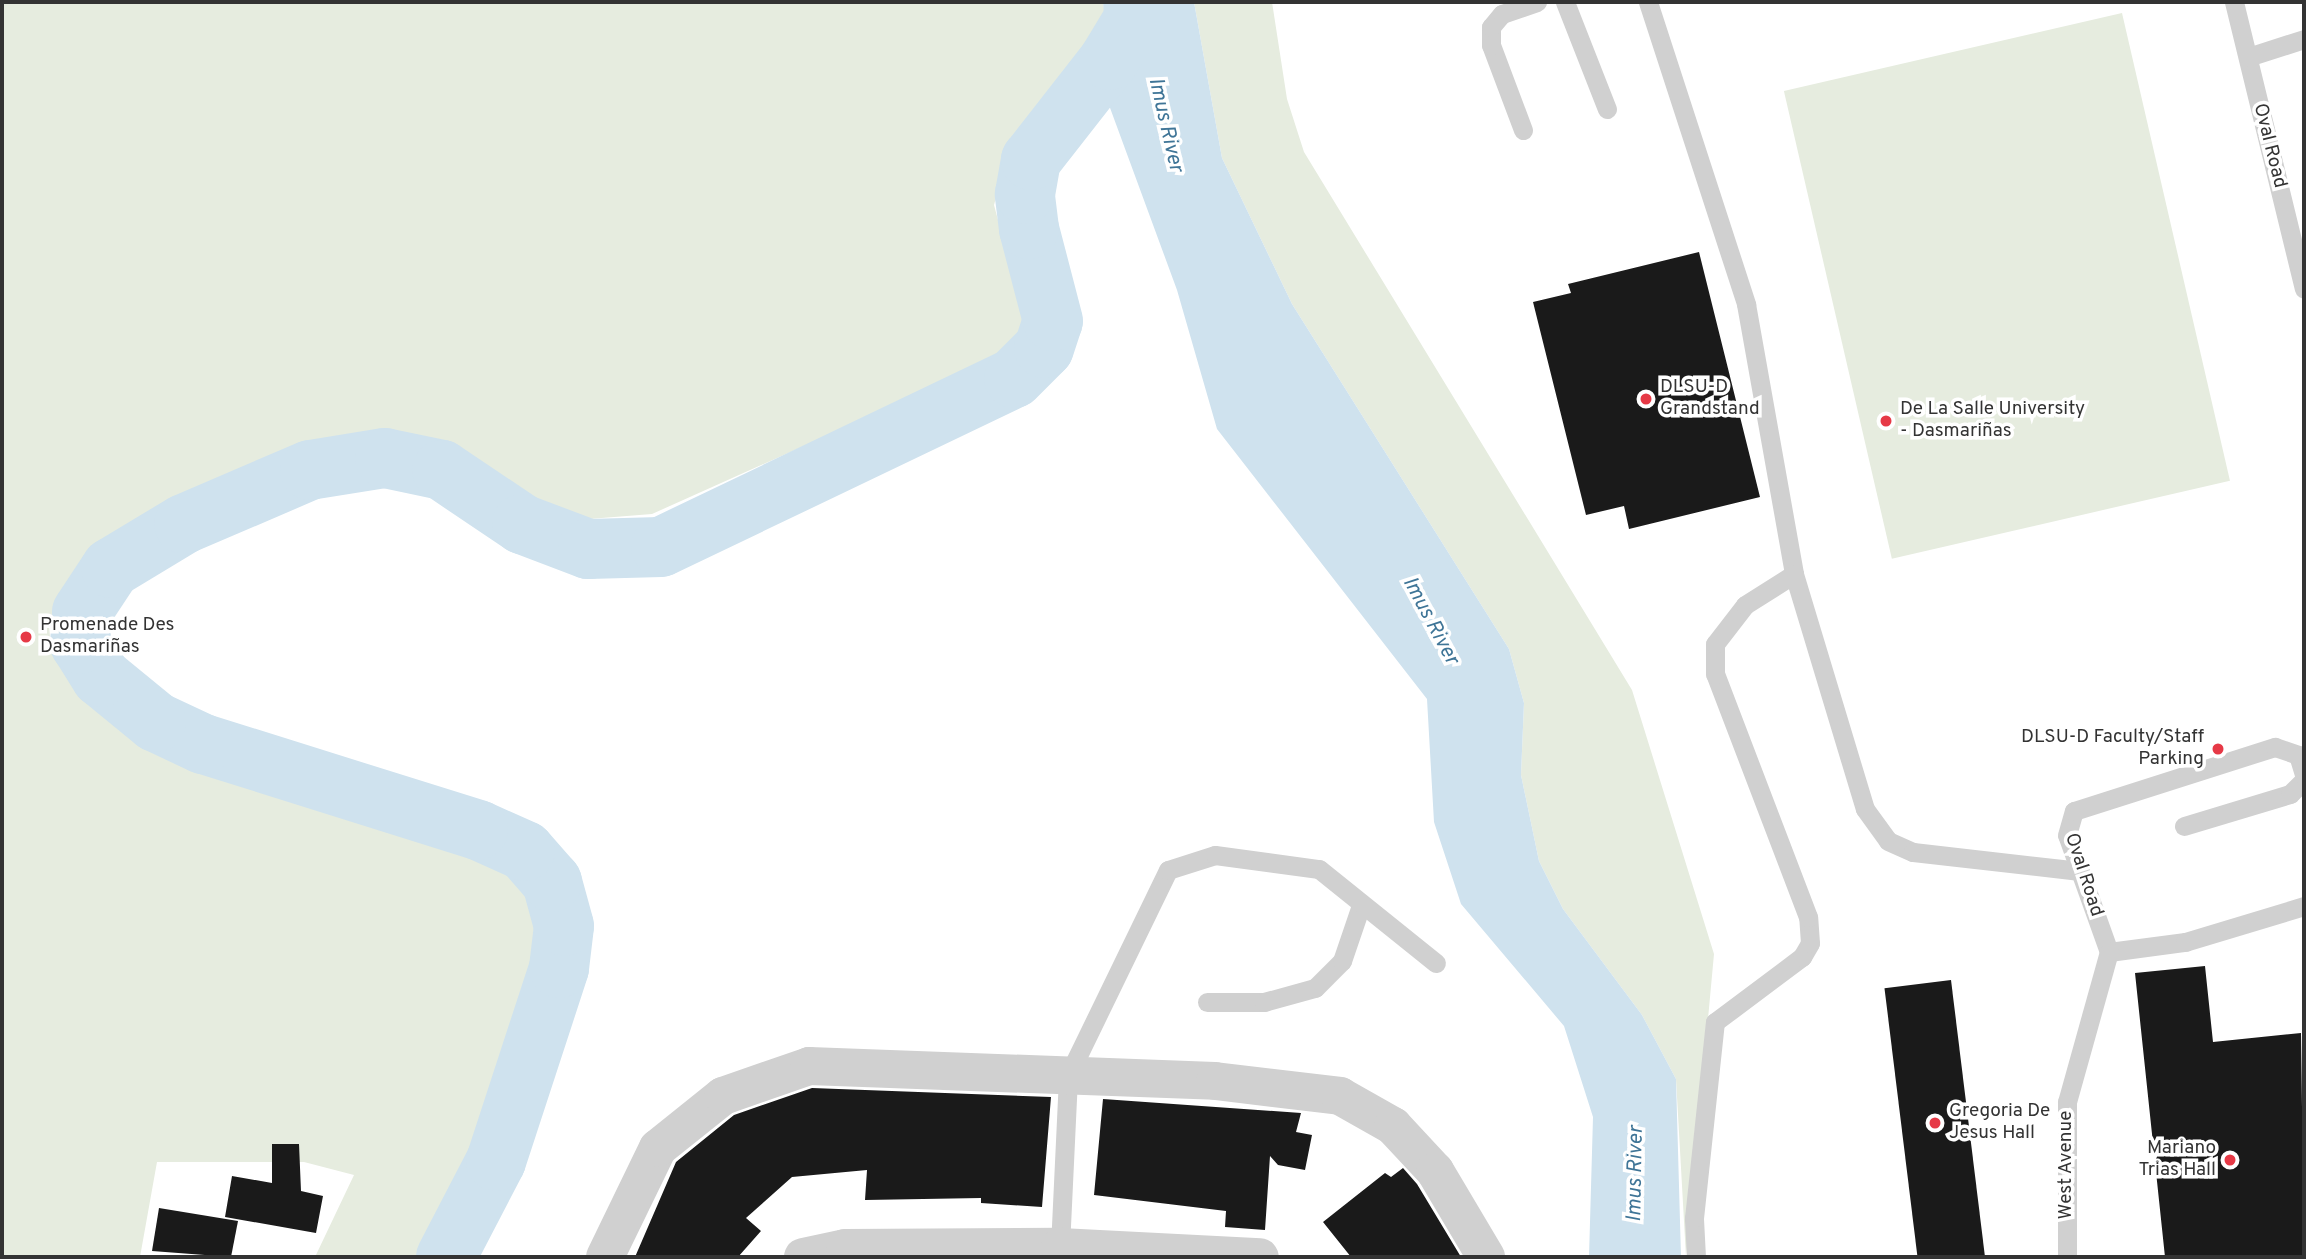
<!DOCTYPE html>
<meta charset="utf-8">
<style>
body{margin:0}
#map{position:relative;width:2306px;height:1259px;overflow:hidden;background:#fff;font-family:Overpass,sans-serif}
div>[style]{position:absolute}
.green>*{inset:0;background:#e6ecdf;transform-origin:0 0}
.water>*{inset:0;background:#cfe2ee}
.river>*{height:60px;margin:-30px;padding:0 30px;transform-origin:30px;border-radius:30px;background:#cfe2ee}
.building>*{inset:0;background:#1a1a1a;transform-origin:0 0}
.lane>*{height:19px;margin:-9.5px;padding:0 9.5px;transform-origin:9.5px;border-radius:9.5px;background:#d0d0d0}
.street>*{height:38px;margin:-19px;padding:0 19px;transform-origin:19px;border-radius:19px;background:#d0d0d0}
.dots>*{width:19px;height:19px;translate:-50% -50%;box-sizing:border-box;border:4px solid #fff;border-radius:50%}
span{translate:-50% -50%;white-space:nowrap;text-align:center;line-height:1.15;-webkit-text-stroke:7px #fff;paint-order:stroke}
.street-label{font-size:19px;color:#333}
.poi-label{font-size:19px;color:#333}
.left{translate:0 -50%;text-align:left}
.right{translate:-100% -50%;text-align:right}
.water-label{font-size:21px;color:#3f7597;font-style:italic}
.frame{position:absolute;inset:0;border:4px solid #333;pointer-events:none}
</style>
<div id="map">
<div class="green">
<div style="clip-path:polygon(2px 2px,1103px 2px,1105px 15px,1088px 48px,1006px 161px,994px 205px,1024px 317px,1022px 338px,996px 360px,652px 514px,589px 519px,535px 504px,446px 446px,415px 439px,368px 438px,303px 452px,181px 497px,128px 526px,95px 554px,58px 607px,49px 626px,51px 647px,81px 692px,142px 741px,192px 765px,471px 852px,510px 869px,531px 890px,542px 925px,535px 964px,475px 1156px,418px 1257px,315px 1257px,354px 1175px,304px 1162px,157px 1162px,140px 1257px,2px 1257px)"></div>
<div style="clip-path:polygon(1194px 2px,1272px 2px,1287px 99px,1304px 152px,1632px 690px,1714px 954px,1686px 1257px,1676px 1079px,1642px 1015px,1563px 909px,1539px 861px,1521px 775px,1524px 703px,1509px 649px,1292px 304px,1222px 158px)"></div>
<div style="left:2122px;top:13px;width:480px;height:347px;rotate:77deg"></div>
</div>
<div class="water">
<div style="clip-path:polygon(1103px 2px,1194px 2px,1222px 158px,1292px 304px,1509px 649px,1524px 703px,1521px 775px,1539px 861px,1563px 909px,1642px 1015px,1676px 1079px,1681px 1257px,1589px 1257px,1593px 1117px,1564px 1026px,1461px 904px,1434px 822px,1427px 699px,1217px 429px,1177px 290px,1088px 48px,1104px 15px)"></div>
</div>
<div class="river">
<div style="left:446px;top:1257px;width:108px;rotate:-62.5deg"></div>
<div style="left:496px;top:1161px;width:203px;rotate:-71.9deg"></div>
<div style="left:559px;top:968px;width:42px;rotate:-83.2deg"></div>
<div style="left:564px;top:926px;width:46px;rotate:-105.3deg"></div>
<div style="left:552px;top:882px;width:41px;rotate:-131.1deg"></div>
<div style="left:525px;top:851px;width:51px;rotate:-155.9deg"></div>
<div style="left:478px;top:830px;width:288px;rotate:-162.6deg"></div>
<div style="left:203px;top:744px;width:52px;rotate:-154.9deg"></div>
<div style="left:156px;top:722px;width:71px;rotate:-140.7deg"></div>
<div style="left:101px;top:677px;width:39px;rotate:-122deg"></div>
<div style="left:80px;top:644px;width:32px;rotate:-86deg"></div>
<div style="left:82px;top:612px;width:53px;rotate:-56.6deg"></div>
<div style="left:111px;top:568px;width:85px;rotate:-31.1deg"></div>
<div style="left:184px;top:524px;width:137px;rotate:-23.2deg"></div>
<div style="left:310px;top:470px;width:76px;rotate:-9.1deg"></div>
<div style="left:385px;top:458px;width:58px;rotate:11.9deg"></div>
<div style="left:442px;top:470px;width:97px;rotate:34deg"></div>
<div style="left:522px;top:524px;width:71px;rotate:20.7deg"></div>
<div style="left:588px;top:549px;width:73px;rotate:-1.6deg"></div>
<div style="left:661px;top:547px;width:391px;rotate:-25.6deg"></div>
<div style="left:1014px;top:378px;width:42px;rotate:-45deg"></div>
<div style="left:1044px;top:348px;width:28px;rotate:-72deg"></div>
<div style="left:1053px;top:321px;width:95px;rotate:-104.6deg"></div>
<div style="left:1029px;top:229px;width:35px;rotate:-97deg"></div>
<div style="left:1025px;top:194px;width:35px;rotate:-80deg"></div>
<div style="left:1031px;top:160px;width:127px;rotate:-52deg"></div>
<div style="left:1109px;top:60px;width:62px;rotate:-58.9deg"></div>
</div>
<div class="building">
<div style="clip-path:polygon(1699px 252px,1760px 497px,1629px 529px,1624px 506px,1586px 515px,1533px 302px,1571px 293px,1568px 284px)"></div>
<div style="clip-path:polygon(2205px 966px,2213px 1042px,2301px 1033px,2304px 1257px,2165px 1257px,2135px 973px)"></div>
<div style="left:1951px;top:980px;width:279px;height:67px;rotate:83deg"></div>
<div style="clip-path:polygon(812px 1088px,1051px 1097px,1042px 1207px,981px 1203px,981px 1198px,865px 1200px,867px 1170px,792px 1177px,746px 1218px,761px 1231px,738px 1257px,635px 1257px,676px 1162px,734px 1115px)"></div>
<div style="clip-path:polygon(1103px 1099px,1301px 1113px,1296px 1132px,1312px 1135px,1305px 1170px,1278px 1165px,1270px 1156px,1265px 1230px,1225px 1227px,1226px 1211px,1094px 1195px)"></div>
<div style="clip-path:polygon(272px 1144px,299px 1144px,301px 1191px,323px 1196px,316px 1233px,225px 1217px,232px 1176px,272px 1183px)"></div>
<div style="clip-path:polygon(1403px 1168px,1417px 1184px,1461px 1257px,1351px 1257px,1323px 1222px,1385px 1173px,1391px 1177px)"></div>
<div style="clip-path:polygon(159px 1208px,238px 1221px,231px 1257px,152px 1251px)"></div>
</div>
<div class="lane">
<div style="left:1565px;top:2px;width:115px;rotate:68.6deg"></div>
<div style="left:1648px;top:2px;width:318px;rotate:72deg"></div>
<div style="left:1746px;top:304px;width:274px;rotate:79.9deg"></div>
<div style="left:1794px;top:574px;width:245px;rotate:73.2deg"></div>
<div style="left:1865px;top:809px;width:39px;rotate:54deg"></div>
<div style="left:1888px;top:841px;width:27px;rotate:24deg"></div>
<div style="left:1913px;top:852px;width:168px;rotate:6.5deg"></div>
<div style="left:2234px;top:2px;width:295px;rotate:76.3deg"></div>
<div style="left:2248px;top:57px;width:59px;rotate:-17.8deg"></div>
<div style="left:1523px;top:130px;width:91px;rotate:-110.6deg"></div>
<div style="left:1491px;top:45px;width:18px;rotate:-90deg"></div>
<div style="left:1491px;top:27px;width:17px;rotate:-50deg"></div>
<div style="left:1502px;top:14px;width:37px;rotate:-19deg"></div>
<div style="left:2184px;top:826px;width:111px;rotate:-16.8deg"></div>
<div style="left:2290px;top:794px;width:20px;rotate:-45deg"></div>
<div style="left:2109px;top:952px;width:124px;rotate:-109.7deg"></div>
<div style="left:2067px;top:835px;width:25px;rotate:-74deg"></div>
<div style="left:2074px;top:811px;width:211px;rotate:-17.7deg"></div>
<div style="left:2275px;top:747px;width:24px;rotate:19deg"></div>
<div style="left:2298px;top:755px;width:21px;rotate:73deg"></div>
<div style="left:2109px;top:952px;width:77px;rotate:-7.5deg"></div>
<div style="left:2185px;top:942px;width:124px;rotate:-16.8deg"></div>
<div style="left:1207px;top:1002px;width:57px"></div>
<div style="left:1264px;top:1002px;width:53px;rotate:-15.4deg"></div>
<div style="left:1315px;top:988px;width:38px;rotate:-45deg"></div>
<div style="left:1342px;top:961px;width:56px;rotate:-71.2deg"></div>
<div style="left:1060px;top:1247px;width:171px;rotate:-87.3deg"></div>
<div style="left:1068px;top:1076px;width:229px;rotate:-64.1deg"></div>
<div style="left:1168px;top:870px;width:49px;rotate:-17.7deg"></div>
<div style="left:1215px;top:855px;width:105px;rotate:7.7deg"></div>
<div style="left:1319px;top:869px;width:150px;rotate:38.8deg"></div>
<div style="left:1696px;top:1257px;width:39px;rotate:-93deg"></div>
<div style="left:1694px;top:1218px;width:197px;rotate:-83.9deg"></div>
<div style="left:1715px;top:1022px;width:109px;rotate:-36.8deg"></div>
<div style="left:1802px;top:957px;width:16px;rotate:-60deg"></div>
<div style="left:1810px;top:943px;width:26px;rotate:-94deg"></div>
<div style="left:1808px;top:917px;width:260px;rotate:-110.9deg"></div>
<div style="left:1715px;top:674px;width:30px;rotate:-90deg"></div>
<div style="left:1715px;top:644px;width:49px;rotate:-52.4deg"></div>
<div style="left:1745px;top:605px;width:58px;rotate:-32.3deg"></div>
<div style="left:2067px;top:1257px;width:155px;rotate:-90deg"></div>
<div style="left:2067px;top:1102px;width:156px;rotate:-74.4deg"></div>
</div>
<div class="street">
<div style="left:605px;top:1257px;width:121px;rotate:-64.1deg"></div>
<div style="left:658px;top:1148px;width:83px;rotate:-38.7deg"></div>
<div style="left:723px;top:1096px;width:91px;rotate:-19.2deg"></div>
<div style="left:809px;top:1066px;width:406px;rotate:2.1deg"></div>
<div style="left:1215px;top:1081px;width:126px;rotate:6.8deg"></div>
<div style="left:1340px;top:1096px;width:61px;rotate:29.5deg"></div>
<div style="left:1393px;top:1126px;width:62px;rotate:47deg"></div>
<div style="left:1435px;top:1171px;width:100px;rotate:59.3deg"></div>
<div style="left:803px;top:1257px;width:43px;rotate:-12.1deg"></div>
<div style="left:845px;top:1248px;width:215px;rotate:-0.3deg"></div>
<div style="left:1060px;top:1247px;width:200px;rotate:2.9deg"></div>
</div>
<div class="dots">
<div style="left:1646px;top:399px;background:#e63946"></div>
<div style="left:1886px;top:421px;background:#e63946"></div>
<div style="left:26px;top:637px;background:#e63946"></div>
<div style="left:2218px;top:749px;background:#e63946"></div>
<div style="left:1935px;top:1123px;background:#e63946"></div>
<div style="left:2230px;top:1160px;background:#e63946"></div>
</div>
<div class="street-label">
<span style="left:2269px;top:146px;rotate:76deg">Oval Road</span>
<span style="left:2083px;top:875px;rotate:72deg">Oval Road</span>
<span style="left:2067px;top:1165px;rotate:-90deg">West Avenue</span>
</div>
<div class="poi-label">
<span class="left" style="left:1660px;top:399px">DLSU-D<br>Grandstand</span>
<span class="left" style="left:1900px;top:421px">De La Salle University<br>- Dasmariñas</span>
<span class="left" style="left:40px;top:637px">Promenade Des<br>Dasmariñas</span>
<span class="right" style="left:2204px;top:749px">DLSU-D Faculty/Staff<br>Parking</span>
<span class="left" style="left:1949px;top:1123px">Gregoria De<br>Jesus Hall</span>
<span class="right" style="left:2216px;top:1160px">Mariano<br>Trias Hall</span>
</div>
<div class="water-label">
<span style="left:1165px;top:125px;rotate:77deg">Imus River</span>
<span style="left:1430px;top:621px;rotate:62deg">Imus River</span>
<span style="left:1636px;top:1174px;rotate:-89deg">Imus River</span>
</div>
<div class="frame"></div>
</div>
